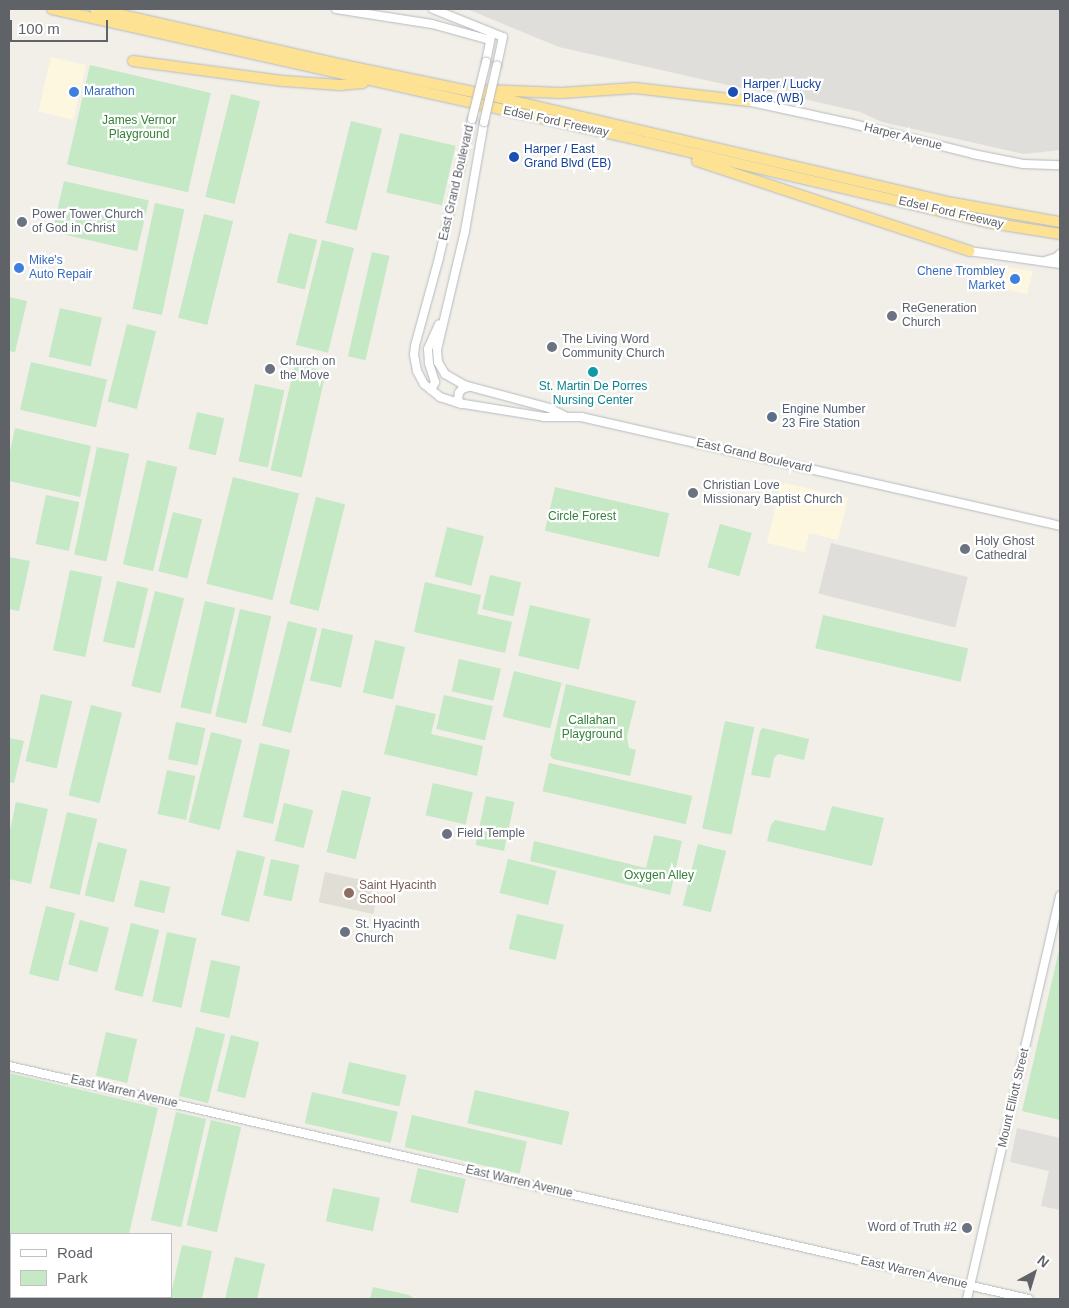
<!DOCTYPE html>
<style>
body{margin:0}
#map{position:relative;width:1069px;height:1308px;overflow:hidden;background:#f1efe8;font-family:Arial,sans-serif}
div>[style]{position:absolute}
.commercial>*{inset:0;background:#fef7e0;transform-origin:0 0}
.industrial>*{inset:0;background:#e0deda;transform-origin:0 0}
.education>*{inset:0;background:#e1ded6;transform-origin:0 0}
.green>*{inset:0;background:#c5e8c5;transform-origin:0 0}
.roads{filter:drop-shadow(0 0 1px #b6babf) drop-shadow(0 0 1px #b6babf)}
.secondary>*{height:8px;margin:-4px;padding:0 4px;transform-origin:4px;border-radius:4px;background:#fff}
.highway>*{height:10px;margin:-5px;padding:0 5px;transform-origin:5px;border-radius:5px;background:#fde293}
.bridges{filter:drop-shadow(0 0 1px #b6babf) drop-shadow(0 0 1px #b6babf)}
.secondary-bridge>*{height:8px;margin:-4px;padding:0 4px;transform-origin:4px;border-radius:4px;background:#fff}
.dots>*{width:14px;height:14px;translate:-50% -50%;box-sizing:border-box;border:2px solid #fff;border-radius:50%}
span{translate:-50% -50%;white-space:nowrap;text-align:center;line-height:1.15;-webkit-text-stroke:4.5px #fff;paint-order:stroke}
.transit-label{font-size:12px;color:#164399}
.left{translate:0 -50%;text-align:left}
.shop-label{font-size:12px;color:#366cbe}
.right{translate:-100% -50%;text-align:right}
.park-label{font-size:12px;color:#348238}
.street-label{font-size:12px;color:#5f6368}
.worship-label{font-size:12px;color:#5b616d}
.culture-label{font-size:12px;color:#0d838f}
.service-label{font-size:12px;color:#4e5e75}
.education-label{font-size:12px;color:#785e54}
.frame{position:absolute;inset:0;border:10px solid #5f6368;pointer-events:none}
.legend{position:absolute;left:10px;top:1233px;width:162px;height:65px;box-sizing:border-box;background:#fff;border:1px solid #bfc1c3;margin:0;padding:6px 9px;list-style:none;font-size:15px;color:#5f6368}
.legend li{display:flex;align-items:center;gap:10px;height:25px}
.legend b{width:25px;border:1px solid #bfc1c3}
.north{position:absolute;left:1009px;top:1248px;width:50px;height:50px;-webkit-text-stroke:4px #fff;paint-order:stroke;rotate:39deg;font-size:14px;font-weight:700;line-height:20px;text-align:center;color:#5f6368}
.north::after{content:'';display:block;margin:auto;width:18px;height:22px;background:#5f6368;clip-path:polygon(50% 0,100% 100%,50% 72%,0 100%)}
.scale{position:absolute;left:10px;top:20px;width:98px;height:22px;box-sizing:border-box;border:2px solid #5f6368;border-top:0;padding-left:6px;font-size:15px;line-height:18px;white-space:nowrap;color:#5f6368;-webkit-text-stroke:4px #fff;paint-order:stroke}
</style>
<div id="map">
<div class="commercial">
<div style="left:51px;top:57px;width:36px;height:56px;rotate:13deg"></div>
<div style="clip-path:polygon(977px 263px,1033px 271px,1027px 294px,972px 282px)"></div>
<div style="clip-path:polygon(781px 482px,848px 498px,838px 540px,809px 533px,805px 552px,767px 543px)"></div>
</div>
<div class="industrial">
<div style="clip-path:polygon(467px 9px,1060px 9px,1060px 150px,1024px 154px,882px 122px,860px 112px,774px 92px,754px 91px,559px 47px)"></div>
<div style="left:831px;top:543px;width:141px;height:52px;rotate:14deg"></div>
<div style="clip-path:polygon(1017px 1128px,1060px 1138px,1060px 1210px,1041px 1206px,1049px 1171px,1010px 1162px)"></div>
</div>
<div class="education">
<div style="left:325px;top:872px;width:56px;height:31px;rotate:12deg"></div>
</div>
<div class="green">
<div style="left:90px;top:65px;width:124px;height:102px;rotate:13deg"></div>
<div style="left:231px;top:94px;width:30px;height:106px;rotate:14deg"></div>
<div style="left:351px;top:121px;width:32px;height:105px;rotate:14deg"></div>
<div style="left:400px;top:133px;width:57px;height:61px;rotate:13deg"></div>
<div style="left:64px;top:181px;width:87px;height:52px;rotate:13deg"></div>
<div style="left:155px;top:203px;width:30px;height:108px;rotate:12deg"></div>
<div style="left:204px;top:214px;width:30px;height:107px;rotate:14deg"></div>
<div style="left:289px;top:233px;width:29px;height:51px;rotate:14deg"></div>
<div style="left:322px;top:240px;width:33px;height:108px;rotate:14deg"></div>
<div style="left:372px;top:252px;width:18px;height:107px;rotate:13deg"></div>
<div style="clip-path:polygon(9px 297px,27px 301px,15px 352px,9px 351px)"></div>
<div style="left:60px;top:308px;width:43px;height:50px;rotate:13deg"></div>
<div style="left:127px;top:324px;width:30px;height:80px;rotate:14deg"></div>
<div style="left:31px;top:362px;width:78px;height:49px;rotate:13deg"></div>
<div style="left:295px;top:364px;width:32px;height:109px;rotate:13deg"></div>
<div style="left:255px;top:384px;width:30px;height:79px;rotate:12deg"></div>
<div style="left:197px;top:412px;width:28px;height:38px;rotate:13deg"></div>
<div style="clip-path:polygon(15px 428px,91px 446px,80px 497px,9px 481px,9px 456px)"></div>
<div style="left:97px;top:447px;width:33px;height:110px;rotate:12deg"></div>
<div style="left:147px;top:460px;width:31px;height:107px;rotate:13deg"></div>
<div style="left:233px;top:477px;width:68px;height:110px;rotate:14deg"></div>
<div style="left:555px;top:487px;width:117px;height:45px;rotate:13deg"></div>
<div style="left:46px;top:495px;width:34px;height:50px;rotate:12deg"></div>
<div style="left:316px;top:497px;width:30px;height:110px;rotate:14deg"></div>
<div style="left:173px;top:512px;width:30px;height:61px;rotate:14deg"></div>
<div style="left:720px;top:524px;width:33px;height:45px;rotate:16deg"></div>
<div style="left:447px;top:527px;width:38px;height:51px;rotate:14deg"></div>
<div style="clip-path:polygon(9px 557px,30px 561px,19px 611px,9px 609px)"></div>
<div style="left:70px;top:570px;width:33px;height:82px;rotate:12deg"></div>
<div style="left:490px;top:575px;width:32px;height:35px;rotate:13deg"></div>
<div style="left:117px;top:581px;width:32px;height:62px;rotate:13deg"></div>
<div style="clip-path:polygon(425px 582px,481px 595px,477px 614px,512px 622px,505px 653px,414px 632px)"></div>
<div style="left:155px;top:591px;width:30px;height:98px;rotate:14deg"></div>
<div style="left:205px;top:601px;width:31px;height:109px;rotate:13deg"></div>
<div style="left:530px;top:605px;width:62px;height:52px;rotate:13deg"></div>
<div style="left:240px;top:609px;width:32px;height:110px;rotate:13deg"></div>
<div style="left:823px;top:615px;width:149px;height:34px;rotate:13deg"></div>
<div style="left:288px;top:621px;width:30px;height:108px;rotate:14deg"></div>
<div style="left:322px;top:628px;width:32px;height:54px;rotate:13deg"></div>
<div style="left:375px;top:640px;width:31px;height:54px;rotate:13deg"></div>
<div style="left:459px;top:659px;width:43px;height:33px;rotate:13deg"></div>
<div style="left:514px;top:671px;width:49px;height:47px;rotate:14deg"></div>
<div style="clip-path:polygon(566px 684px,636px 701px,627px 736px,629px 748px,636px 750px,630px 776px,553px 759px,550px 755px)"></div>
<div style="left:41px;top:694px;width:32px;height:69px;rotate:13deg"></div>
<div style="left:444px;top:695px;width:50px;height:35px;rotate:13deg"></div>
<div style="left:91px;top:705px;width:32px;height:93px;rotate:14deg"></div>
<div style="clip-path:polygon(396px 705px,436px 714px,431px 734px,483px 746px,477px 776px,384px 754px)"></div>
<div style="left:725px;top:721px;width:30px;height:110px;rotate:12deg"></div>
<div style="left:176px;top:722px;width:30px;height:38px;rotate:12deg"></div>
<div style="clip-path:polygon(763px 728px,809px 739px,804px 760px,778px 754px,774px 758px,770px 778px,751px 775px,760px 731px)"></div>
<div style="left:211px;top:732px;width:32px;height:93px;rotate:14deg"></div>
<div style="clip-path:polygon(9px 738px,24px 741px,14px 783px,9px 782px)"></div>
<div style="left:260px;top:743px;width:31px;height:76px;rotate:13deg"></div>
<div style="left:549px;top:763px;width:147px;height:29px;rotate:13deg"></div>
<div style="left:167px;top:770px;width:29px;height:45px;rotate:12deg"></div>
<div style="left:433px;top:783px;width:41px;height:33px;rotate:13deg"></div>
<div style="left:342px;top:790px;width:30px;height:64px;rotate:14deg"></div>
<div style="left:486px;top:796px;width:29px;height:50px;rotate:12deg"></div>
<div style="clip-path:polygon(16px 802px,48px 809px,31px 884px,9px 879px,9px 835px)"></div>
<div style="left:284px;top:803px;width:30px;height:39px;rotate:14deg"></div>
<div style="clip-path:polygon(832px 806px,884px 818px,872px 866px,767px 841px,771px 825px,775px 820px,825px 831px)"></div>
<div style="left:67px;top:812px;width:31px;height:78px;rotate:13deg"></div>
<div style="clip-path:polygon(654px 835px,682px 841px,670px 895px,530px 861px,534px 841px,646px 868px)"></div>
<div style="left:98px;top:842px;width:30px;height:55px;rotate:14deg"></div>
<div style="left:698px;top:844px;width:29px;height:63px;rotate:14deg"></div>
<div style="left:237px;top:850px;width:29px;height:67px;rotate:14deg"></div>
<div style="left:271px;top:859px;width:29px;height:37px;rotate:12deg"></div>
<div style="left:508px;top:859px;width:50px;height:35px;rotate:14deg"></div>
<div style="left:140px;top:880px;width:31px;height:27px;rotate:13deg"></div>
<div style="left:46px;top:906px;width:30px;height:70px;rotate:14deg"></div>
<div style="left:517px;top:914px;width:48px;height:36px;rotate:13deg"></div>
<div style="left:80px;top:920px;width:30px;height:46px;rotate:15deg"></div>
<div style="left:131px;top:923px;width:29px;height:69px;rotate:14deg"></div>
<div style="left:167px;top:932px;width:30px;height:71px;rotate:12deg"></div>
<div style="clip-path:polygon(1060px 946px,1060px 1120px,1022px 1111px)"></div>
<div style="left:211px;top:960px;width:30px;height:53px;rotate:12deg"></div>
<div style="left:196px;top:1027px;width:30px;height:71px;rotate:14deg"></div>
<div style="left:106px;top:1032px;width:32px;height:45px;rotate:13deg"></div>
<div style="left:231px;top:1035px;width:29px;height:58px;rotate:14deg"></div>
<div style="left:349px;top:1062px;width:59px;height:32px;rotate:13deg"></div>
<div style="clip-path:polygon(9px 1073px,158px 1108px,129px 1234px,11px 1234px,11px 1297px,115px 1297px,114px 1299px,9px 1299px)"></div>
<div style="left:475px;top:1090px;width:97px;height:34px;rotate:13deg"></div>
<div style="left:312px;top:1092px;width:88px;height:32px;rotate:13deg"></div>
<div style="left:176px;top:1112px;width:31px;height:111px;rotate:13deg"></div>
<div style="left:412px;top:1115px;width:118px;height:33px;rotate:13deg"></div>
<div style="left:211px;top:1120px;width:31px;height:108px;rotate:13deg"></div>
<div style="left:418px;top:1168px;width:49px;height:35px;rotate:13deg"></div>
<div style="left:333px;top:1188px;width:48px;height:34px;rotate:12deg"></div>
<div style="clip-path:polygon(182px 1245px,212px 1251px,202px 1299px,170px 1299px)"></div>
<div style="clip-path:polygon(235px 1257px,265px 1264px,257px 1299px,225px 1299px)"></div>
<div style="clip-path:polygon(373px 1287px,409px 1295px,415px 1299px,370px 1299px)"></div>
</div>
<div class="roads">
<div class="secondary">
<div style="left:336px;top:9px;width:97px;rotate:8.9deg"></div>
<div style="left:432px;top:24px;width:60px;rotate:15.4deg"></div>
<div style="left:433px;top:9px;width:75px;rotate:21.8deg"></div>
<div style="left:503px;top:37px;width:29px;rotate:102deg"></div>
<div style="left:486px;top:62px;width:26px;rotate:-79deg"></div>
<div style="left:747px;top:101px;width:104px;rotate:12.2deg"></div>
<div style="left:849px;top:123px;width:128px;rotate:14deg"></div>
<div style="left:973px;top:154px;width:51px;rotate:11.3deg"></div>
<div style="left:1023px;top:164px;width:37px;rotate:2deg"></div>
<div style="left:472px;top:119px;width:143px;rotate:103.4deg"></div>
<div style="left:439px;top:258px;width:91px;rotate:105.3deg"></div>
<div style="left:415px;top:346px;width:9px;rotate:96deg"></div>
<div style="left:414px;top:355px;width:16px;rotate:79deg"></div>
<div style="left:417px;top:371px;width:15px;rotate:62deg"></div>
<div style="left:424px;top:384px;width:21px;rotate:39deg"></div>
<div style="left:440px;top:397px;width:19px;rotate:18deg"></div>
<div style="left:458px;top:403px;width:87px;rotate:9.2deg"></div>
<div style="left:544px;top:417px;width:37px"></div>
<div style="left:581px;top:417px;width:491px;rotate:12.8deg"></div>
<div style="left:484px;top:122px;width:111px;rotate:99.9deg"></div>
<div style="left:465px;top:231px;width:121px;rotate:103.3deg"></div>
<div style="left:437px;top:349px;width:13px;rotate:86deg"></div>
<div style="left:438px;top:362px;width:14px;rotate:60deg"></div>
<div style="left:445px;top:374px;width:22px;rotate:30deg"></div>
<div style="left:464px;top:385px;width:88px;rotate:15.1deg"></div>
<div style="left:549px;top:408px;width:18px;rotate:27deg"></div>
<div style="left:969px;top:251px;width:92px;rotate:8.1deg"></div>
<div style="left:1045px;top:261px;width:13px;rotate:-18deg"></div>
<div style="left:1057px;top:257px;width:4px;rotate:-45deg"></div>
<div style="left:431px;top:390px;width:9px;rotate:-63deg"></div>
<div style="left:435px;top:382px;width:20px;rotate:-108deg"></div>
<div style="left:429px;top:363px;width:14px;rotate:-94deg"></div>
<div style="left:428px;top:349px;width:27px;rotate:-66deg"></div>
<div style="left:461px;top:404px;width:6px;rotate:-121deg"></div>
<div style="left:458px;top:399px;width:6px;rotate:-81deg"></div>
<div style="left:459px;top:393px;width:5px;rotate:-53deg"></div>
<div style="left:462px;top:389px;width:6px;rotate:-18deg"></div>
<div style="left:9px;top:1066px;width:1046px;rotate:12.87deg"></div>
<div style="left:967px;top:1299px;width:414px;rotate:-77deg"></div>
</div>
<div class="highway">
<div style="left:52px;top:9px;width:583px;rotate:12.58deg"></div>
<div style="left:621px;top:136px;width:386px;rotate:13.2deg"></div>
<div style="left:997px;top:224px;width:64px;rotate:9deg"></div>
<div style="left:95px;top:9px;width:254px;rotate:12.7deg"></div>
<div style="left:343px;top:65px;width:148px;rotate:11.7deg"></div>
<div style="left:488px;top:95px;width:477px;rotate:13.1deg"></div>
<div style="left:953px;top:203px;width:109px;rotate:10.1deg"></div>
<div style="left:133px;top:61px;width:151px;rotate:7.6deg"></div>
<div style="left:283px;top:81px;width:57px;rotate:4deg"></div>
<div style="left:340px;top:85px;width:23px;rotate:-5deg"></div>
<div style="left:486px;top:90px;width:75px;rotate:2.3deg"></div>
<div style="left:561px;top:93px;width:74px;rotate:-3.9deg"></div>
<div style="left:635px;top:88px;width:113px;rotate:6.6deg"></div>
<div style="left:697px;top:161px;width:287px;rotate:18.3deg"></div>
</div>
</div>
<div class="bridges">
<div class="secondary-bridge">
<div style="left:472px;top:119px;width:59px;rotate:-76.2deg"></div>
<div style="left:484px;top:122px;width:58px;rotate:-77.2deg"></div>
</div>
</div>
<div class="dots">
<div style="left:74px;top:92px;background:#3f7fe0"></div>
<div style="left:733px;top:92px;background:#1a4fb4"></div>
<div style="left:514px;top:157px;background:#1a4fb4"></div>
<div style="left:22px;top:222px;background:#6b7280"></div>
<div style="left:19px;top:268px;background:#3f7fe0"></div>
<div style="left:1015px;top:279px;background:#3f7fe0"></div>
<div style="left:892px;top:316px;background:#6b7280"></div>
<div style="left:552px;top:347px;background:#6b7280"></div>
<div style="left:270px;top:369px;background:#6b7280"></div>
<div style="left:593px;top:372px;background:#0f9aa8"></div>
<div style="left:772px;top:417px;background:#5c6f8a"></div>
<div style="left:693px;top:493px;background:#6b7280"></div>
<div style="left:965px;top:549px;background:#6b7280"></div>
<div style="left:447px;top:834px;background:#6b7280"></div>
<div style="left:349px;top:893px;background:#8d6e63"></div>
<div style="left:345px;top:932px;background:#6b7280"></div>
<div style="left:967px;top:1228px;background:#6b7280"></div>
</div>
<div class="transit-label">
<span class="left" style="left:743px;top:92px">Harper / Lucky<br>Place (WB)</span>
<span class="left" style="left:524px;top:157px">Harper / East<br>Grand Blvd (EB)</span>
</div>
<div class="shop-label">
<span class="left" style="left:84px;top:92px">Marathon</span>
<span class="left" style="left:29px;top:268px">Mike's<br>Auto Repair</span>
<span class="right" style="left:1005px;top:279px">Chene Trombley<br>Market</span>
</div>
<div class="park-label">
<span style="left:139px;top:128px">James Vernor<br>Playground</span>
<span style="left:582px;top:517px">Circle Forest</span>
<span style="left:592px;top:728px">Callahan<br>Playground</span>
<span style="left:659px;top:876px">Oxygen Alley</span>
</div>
<div class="street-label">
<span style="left:556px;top:122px;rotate:12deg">Edsel Ford Freeway</span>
<span style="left:903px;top:137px;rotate:14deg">Harper Avenue</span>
<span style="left:457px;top:183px;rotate:-77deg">East Grand Boulevard</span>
<span style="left:951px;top:213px;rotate:13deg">Edsel Ford Freeway</span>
<span style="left:754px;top:456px;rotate:13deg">East Grand Boulevard</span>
<span style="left:124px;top:1092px;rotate:13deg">East Warren Avenue</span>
<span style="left:1014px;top:1098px;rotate:-77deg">Mount Elliott Street</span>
<span style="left:519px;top:1182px;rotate:13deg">East Warren Avenue</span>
<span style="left:914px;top:1273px;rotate:13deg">East Warren Avenue</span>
</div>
<div class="worship-label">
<span class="left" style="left:32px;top:222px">Power Tower Church<br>of God in Christ</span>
<span class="left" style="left:902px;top:316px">ReGeneration<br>Church</span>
<span class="left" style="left:562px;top:347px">The Living Word<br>Community Church</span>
<span class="left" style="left:280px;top:369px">Church on<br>the Move</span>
<span class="left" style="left:703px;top:493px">Christian Love<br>Missionary Baptist Church</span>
<span class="left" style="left:975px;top:549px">Holy Ghost<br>Cathedral</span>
<span class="left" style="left:457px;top:834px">Field Temple</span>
<span class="left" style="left:355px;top:932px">St. Hyacinth<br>Church</span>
<span class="right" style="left:957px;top:1228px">Word of Truth #2</span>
</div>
<div class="culture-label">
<span style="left:593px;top:394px">St. Martin De Porres<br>Nursing Center</span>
</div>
<div class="service-label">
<span class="left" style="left:782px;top:417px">Engine Number<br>23 Fire Station</span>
</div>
<div class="education-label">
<span class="left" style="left:359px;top:893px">Saint Hyacinth<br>School</span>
</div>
<div class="frame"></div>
<ul class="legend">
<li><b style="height:6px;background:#fff"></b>Road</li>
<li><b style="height:14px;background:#c5e8c5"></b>Park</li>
</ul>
<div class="north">N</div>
<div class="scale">100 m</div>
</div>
